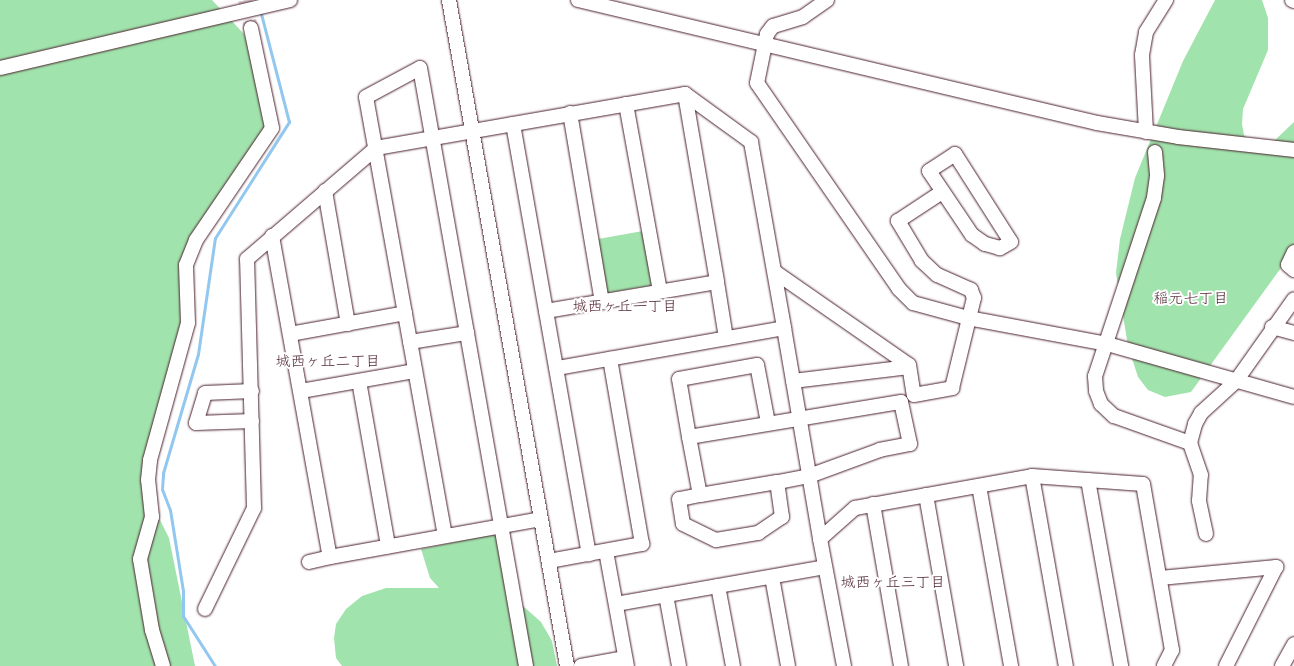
<!DOCTYPE html>
<meta charset="utf-8">
<style>
body{margin:0}
#map{position:relative;width:1294px;height:666px;overflow:hidden;background:#fff;font-family:Delius,"Klee One",sans-serif}
div>[style]{position:absolute}
.green>*{inset:0;background:#a1e3ad;transform-origin:0 0}
.stream>*{height:3px;margin:-1.5px;padding:0 1.5px;transform-origin:1.5px;border-radius:1.5px;background:#92c7ef}
.minor-tunnel>*{height:14px;margin-top:-7px;transform-origin:0;background:repeating-linear-gradient(90deg,#dbd2d5 0 14px,transparent 0 21px)}
.roads{filter:drop-shadow(0 0 1px #4a1f2b) drop-shadow(0 0 1px #4a1f2b)}
.minor>*{height:14px;margin:-7px;padding:0 7px;transform-origin:7px;border-radius:7px;background:#fff}
span{translate:-50% -50%;white-space:nowrap;text-align:center;line-height:1.15;-webkit-text-stroke:4px #fff;paint-order:stroke}
.neighbourhood-label{font-size:15px;color:#4a1f2b}
</style>
<div id="map">
<div class="green">
<div style="clip-path:polygon(0 0,212px 0,244px 34px,252px 55px,269px 129px,184px 258px,180px 348px,148px 496px,169px 538px,195px 666px,0 666px)"></div>
<div style="clip-path:polygon(1215px 0,1262px 0,1268px 18px,1268px 50px,1243px 109px,1242px 124px,1244px 135px,1252px 144px,1274px 141px,1294px 122px,1294px 250px,1191px 392px,1165px 397px,1148px 390px,1138px 377px,1128px 346px,1116px 273px,1120px 239px,1135px 178px,1183px 61px)"></div>
<div style="left:643px;top:231px;width:55px;height:47px;rotate:80deg"></div>
<div style="clip-path:polygon(494px 534px,498px 535px,515px 599px,541px 622px,552px 641px,557px 666px,342px 666px,336px 658px,334px 638px,336px 624px,346px 609px,362px 596px,386px 588px,439px 588px,430px 578px,421px 549px)"></div>
</div>
<div class="stream">
<div style="left:215px;top:666px;width:59px;rotate:-122.6deg"></div>
<div style="left:183px;top:616px;width:25px;rotate:-90deg"></div>
<div style="left:183px;top:591px;width:82px;rotate:-99.1deg"></div>
<div style="left:170px;top:510px;width:22px;rotate:-111deg"></div>
<div style="left:162px;top:489px;width:16px;rotate:-86deg"></div>
<div style="left:163px;top:473px;width:124px;rotate:-73.6deg"></div>
<div style="left:198px;top:354px;width:117px;rotate:-81.7deg"></div>
<div style="left:215px;top:238px;width:138px;rotate:-57.5deg"></div>
<div style="left:289px;top:122px;width:116px;rotate:-104.5deg"></div>
</div>
<div class="minor-tunnel">
<div style="left:245px;top:0;width:29px;rotate:78deg"></div>
</div>
<div class="roads">
<div class="minor">
<div style="left:449px;top:0;width:676px;rotate:79.95deg"></div>
<div style="left:578px;top:0;width:533px;rotate:13.33deg"></div>
<div style="left:1097px;top:123px;width:82px;rotate:9.8deg"></div>
<div style="left:1178px;top:137px;width:117px;rotate:6.4deg"></div>
<div style="left:827px;top:0;width:29px;rotate:145deg"></div>
<div style="left:803px;top:17px;width:31px;rotate:163deg"></div>
<div style="left:773px;top:26px;width:10px;rotate:127deg"></div>
<div style="left:767px;top:34px;width:50px;rotate:101.5deg"></div>
<div style="left:757px;top:83px;width:250px;rotate:55.4deg"></div>
<div style="left:899px;top:289px;width:20px;rotate:45deg"></div>
<div style="left:913px;top:303px;width:57px;rotate:15.3deg"></div>
<div style="left:968px;top:318px;width:141px;rotate:10.6deg"></div>
<div style="left:1107px;top:344px;width:194px;rotate:15.8deg"></div>
<div style="left:1292px;top:0;width:2px;rotate:27deg"></div>
<div style="left:0;top:68px;width:298px;rotate:-13.2deg"></div>
<div style="left:685px;top:94px;width:191px;rotate:80.3deg"></div>
<div style="left:626px;top:104px;width:190px;rotate:79.7deg"></div>
<div style="left:570px;top:113px;width:192px;rotate:80.4deg"></div>
<div style="left:513px;top:124px;width:437px;rotate:80deg"></div>
<div style="left:1146px;top:132px;width:77px;rotate:-93deg"></div>
<div style="left:1142px;top:55px;width:23px;rotate:-80deg"></div>
<div style="left:1146px;top:32px;width:38px;rotate:-58deg"></div>
<div style="left:1155px;top:152px;width:24px;rotate:85deg"></div>
<div style="left:1157px;top:176px;width:22px;rotate:98deg"></div>
<div style="left:1154px;top:198px;width:188px;rotate:108.3deg"></div>
<div style="left:1095px;top:376px;width:15px;rotate:86deg"></div>
<div style="left:1096px;top:391px;width:14px;rotate:69deg"></div>
<div style="left:1101px;top:404px;width:18px;rotate:43deg"></div>
<div style="left:1114px;top:416px;width:81px;rotate:19.6deg"></div>
<div style="left:955px;top:154px;width:104px;rotate:57.5deg"></div>
<div style="left:1011px;top:242px;width:13px;rotate:151deg"></div>
<div style="left:1000px;top:248px;width:16px;rotate:-165deg"></div>
<div style="left:985px;top:244px;width:16px;rotate:-145deg"></div>
<div style="left:972px;top:235px;width:77px;rotate:-123.9deg"></div>
<div style="left:929px;top:171px;width:31px;rotate:-33deg"></div>
<div style="left:325px;top:191px;width:135px;rotate:80.2deg"></div>
<div style="left:272px;top:236px;width:326px;rotate:79.8deg"></div>
<div style="left:330px;top:557px;width:214px;rotate:-10.2deg"></div>
<div style="left:1294px;top:252px;width:14px;rotate:115deg"></div>
<div style="left:1288px;top:265px;width:8px;rotate:40deg"></div>
<div style="left:775px;top:272px;width:163px;rotate:34.8deg"></div>
<div style="left:909px;top:365px;width:30px;rotate:81deg"></div>
<div style="left:914px;top:395px;width:39px;rotate:-10deg"></div>
<div style="left:952px;top:388px;width:93px;rotate:-76.3deg"></div>
<div style="left:974px;top:298px;width:9px;rotate:-111deg"></div>
<div style="left:971px;top:290px;width:37px;rotate:-156deg"></div>
<div style="left:937px;top:275px;width:21px;rotate:-137deg"></div>
<div style="left:922px;top:261px;width:47px;rotate:-121deg"></div>
<div style="left:898px;top:221px;width:53px;rotate:-33.4deg"></div>
<div style="left:546px;top:311px;width:173px;rotate:-9.6deg"></div>
<div style="left:717px;top:282px;width:57px;rotate:80.9deg"></div>
<div style="left:1272px;top:327px;width:23px;rotate:15deg"></div>
<div style="left:784px;top:328px;width:214px;rotate:80.3deg"></div>
<div style="left:290px;top:334px;width:117px;rotate:-10.3deg"></div>
<div style="left:410px;top:342px;width:58px;rotate:-9deg"></div>
<div style="left:359px;top:381px;width:168px;rotate:80deg"></div>
<div style="left:793px;top:381px;width:117px;rotate:-6.9deg"></div>
<div style="left:301px;top:391px;width:116px;rotate:-10deg"></div>
<div style="left:252px;top:421px;width:56px;rotate:178deg"></div>
<div style="left:196px;top:423px;width:31px;rotate:-73deg"></div>
<div style="left:205px;top:393px;width:47px;rotate:-2.4deg"></div>
<div style="left:768px;top:423px;width:59px;rotate:-100.7deg"></div>
<div style="left:757px;top:365px;width:79px;rotate:169.8deg"></div>
<div style="left:679px;top:379px;width:59px;rotate:80.2deg"></div>
<div style="left:689px;top:437px;width:215px;rotate:-9.4deg"></div>
<div style="left:901px;top:402px;width:43px;rotate:77.9deg"></div>
<div style="left:910px;top:444px;width:31px;rotate:169deg"></div>
<div style="left:880px;top:450px;width:76px;rotate:159.9deg"></div>
<div style="left:809px;top:476px;width:33px;rotate:169deg"></div>
<div style="left:689px;top:437px;width:59px;rotate:79.3deg"></div>
<div style="left:700px;top:495px;width:21px;rotate:169deg"></div>
<div style="left:679px;top:499px;width:25px;rotate:81deg"></div>
<div style="left:683px;top:524px;width:37px;rotate:26deg"></div>
<div style="left:716px;top:540px;width:43px;rotate:-9.5deg"></div>
<div style="left:758px;top:533px;width:29px;rotate:-34deg"></div>
<div style="left:782px;top:517px;width:35px;rotate:-98deg"></div>
<div style="left:777px;top:482px;width:78px;rotate:170.4deg"></div>
<div style="left:1032px;top:476px;width:193px;rotate:79.9deg"></div>
<div style="left:1088px;top:480px;width:189px;rotate:79.9deg"></div>
<div style="left:979px;top:486px;width:183px;rotate:79.9deg"></div>
<div style="left:926px;top:495px;width:174px;rotate:80deg"></div>
<div style="left:873px;top:504px;width:164px;rotate:80.2deg"></div>
<div style="left:1206px;top:534px;width:34px;rotate:-102deg"></div>
<div style="left:1199px;top:501px;width:26px;rotate:-86deg"></div>
<div style="left:1201px;top:475px;width:34px;rotate:-109deg"></div>
<div style="left:1190px;top:443px;width:20px;rotate:-75deg"></div>
<div style="left:1195px;top:424px;width:13px;rotate:-61deg"></div>
<div style="left:1201px;top:413px;width:47px;rotate:-42.4deg"></div>
<div style="left:1236px;top:381px;width:100px;rotate:-54.7deg"></div>
<div style="left:445px;top:536px;width:446px;rotate:-100.2deg"></div>
<div style="left:366px;top:97px;width:61px;rotate:-28.2deg"></div>
<div style="left:420px;top:68px;width:607px;rotate:79.95deg"></div>
<div style="left:606px;top:551px;width:117px;rotate:79.7deg"></div>
<div style="left:549px;top:561px;width:95px;rotate:-10.4deg"></div>
<div style="left:642px;top:544px;width:188px;rotate:-99.8deg"></div>
<div style="left:309px;top:562px;width:22px;rotate:-13deg"></div>
<div style="left:772px;top:577px;width:90px;rotate:79.8deg"></div>
<div style="left:1160px;top:578px;width:117px;rotate:-5.4deg"></div>
<div style="left:718px;top:586px;width:81px;rotate:79.4deg"></div>
<div style="left:666px;top:595px;width:72px;rotate:79.6deg"></div>
<div style="left:616px;top:604px;width:212px;rotate:-10deg"></div>
<div style="left:205px;top:609px;width:112px;rotate:-64.1deg"></div>
<div style="left:254px;top:508px;width:249px;rotate:-91.6deg"></div>
<div style="left:247px;top:259px;width:170px;rotate:-40.7deg"></div>
<div style="left:376px;top:148px;width:314px;rotate:-9.9deg"></div>
<div style="left:685px;top:94px;width:82px;rotate:36deg"></div>
<div style="left:751px;top:142px;width:189px;rotate:79.9deg"></div>
<div style="left:784px;top:328px;width:231px;rotate:170deg"></div>
<div style="left:163px;top:666px;width:38px;rotate:-107deg"></div>
<div style="left:152px;top:630px;width:72px;rotate:-99.6deg"></div>
<div style="left:140px;top:559px;width:44px;rotate:-74.1deg"></div>
<div style="left:152px;top:517px;width:37px;rotate:-96deg"></div>
<div style="left:148px;top:480px;width:20px;rotate:-84deg"></div>
<div style="left:150px;top:460px;width:142px;rotate:-74.5deg"></div>
<div style="left:188px;top:323px;width:58px;rotate:-92deg"></div>
<div style="left:186px;top:265px;width:27px;rotate:-68deg"></div>
<div style="left:196px;top:240px;width:135px;rotate:-55.8deg"></div>
<div style="left:272px;top:128px;width:102px;rotate:-101.9deg"></div>
<div style="left:581px;top:666px;width:45px;rotate:-10.3deg"></div>
<div style="left:844px;top:666px;width:129px;rotate:-100.7deg"></div>
<div style="left:820px;top:539px;width:47px;rotate:-41.5deg"></div>
<div style="left:855px;top:508px;width:180px;rotate:-10.2deg"></div>
<div style="left:1032px;top:476px;width:111px;rotate:4.1deg"></div>
<div style="left:1143px;top:484px;width:169px;rotate:80.1deg"></div>
<div style="left:1172px;top:650px;width:18px;rotate:117deg"></div>
<div style="left:1226px;top:666px;width:111px;rotate:-63.2deg"></div>
<div style="left:1282px;top:666px;width:25px;rotate:-61deg"></div>
</div>
</div>
<div class="neighbourhood-label">
<span style="left:1191px;top:298px">稲元七丁目</span>
<span style="left:625px;top:306px">城西ヶ丘一丁目</span>
<span style="left:328px;top:361px">城西ヶ丘二丁目</span>
<span style="left:893px;top:582px">城西ヶ丘三丁目</span>
</div>
</div>
